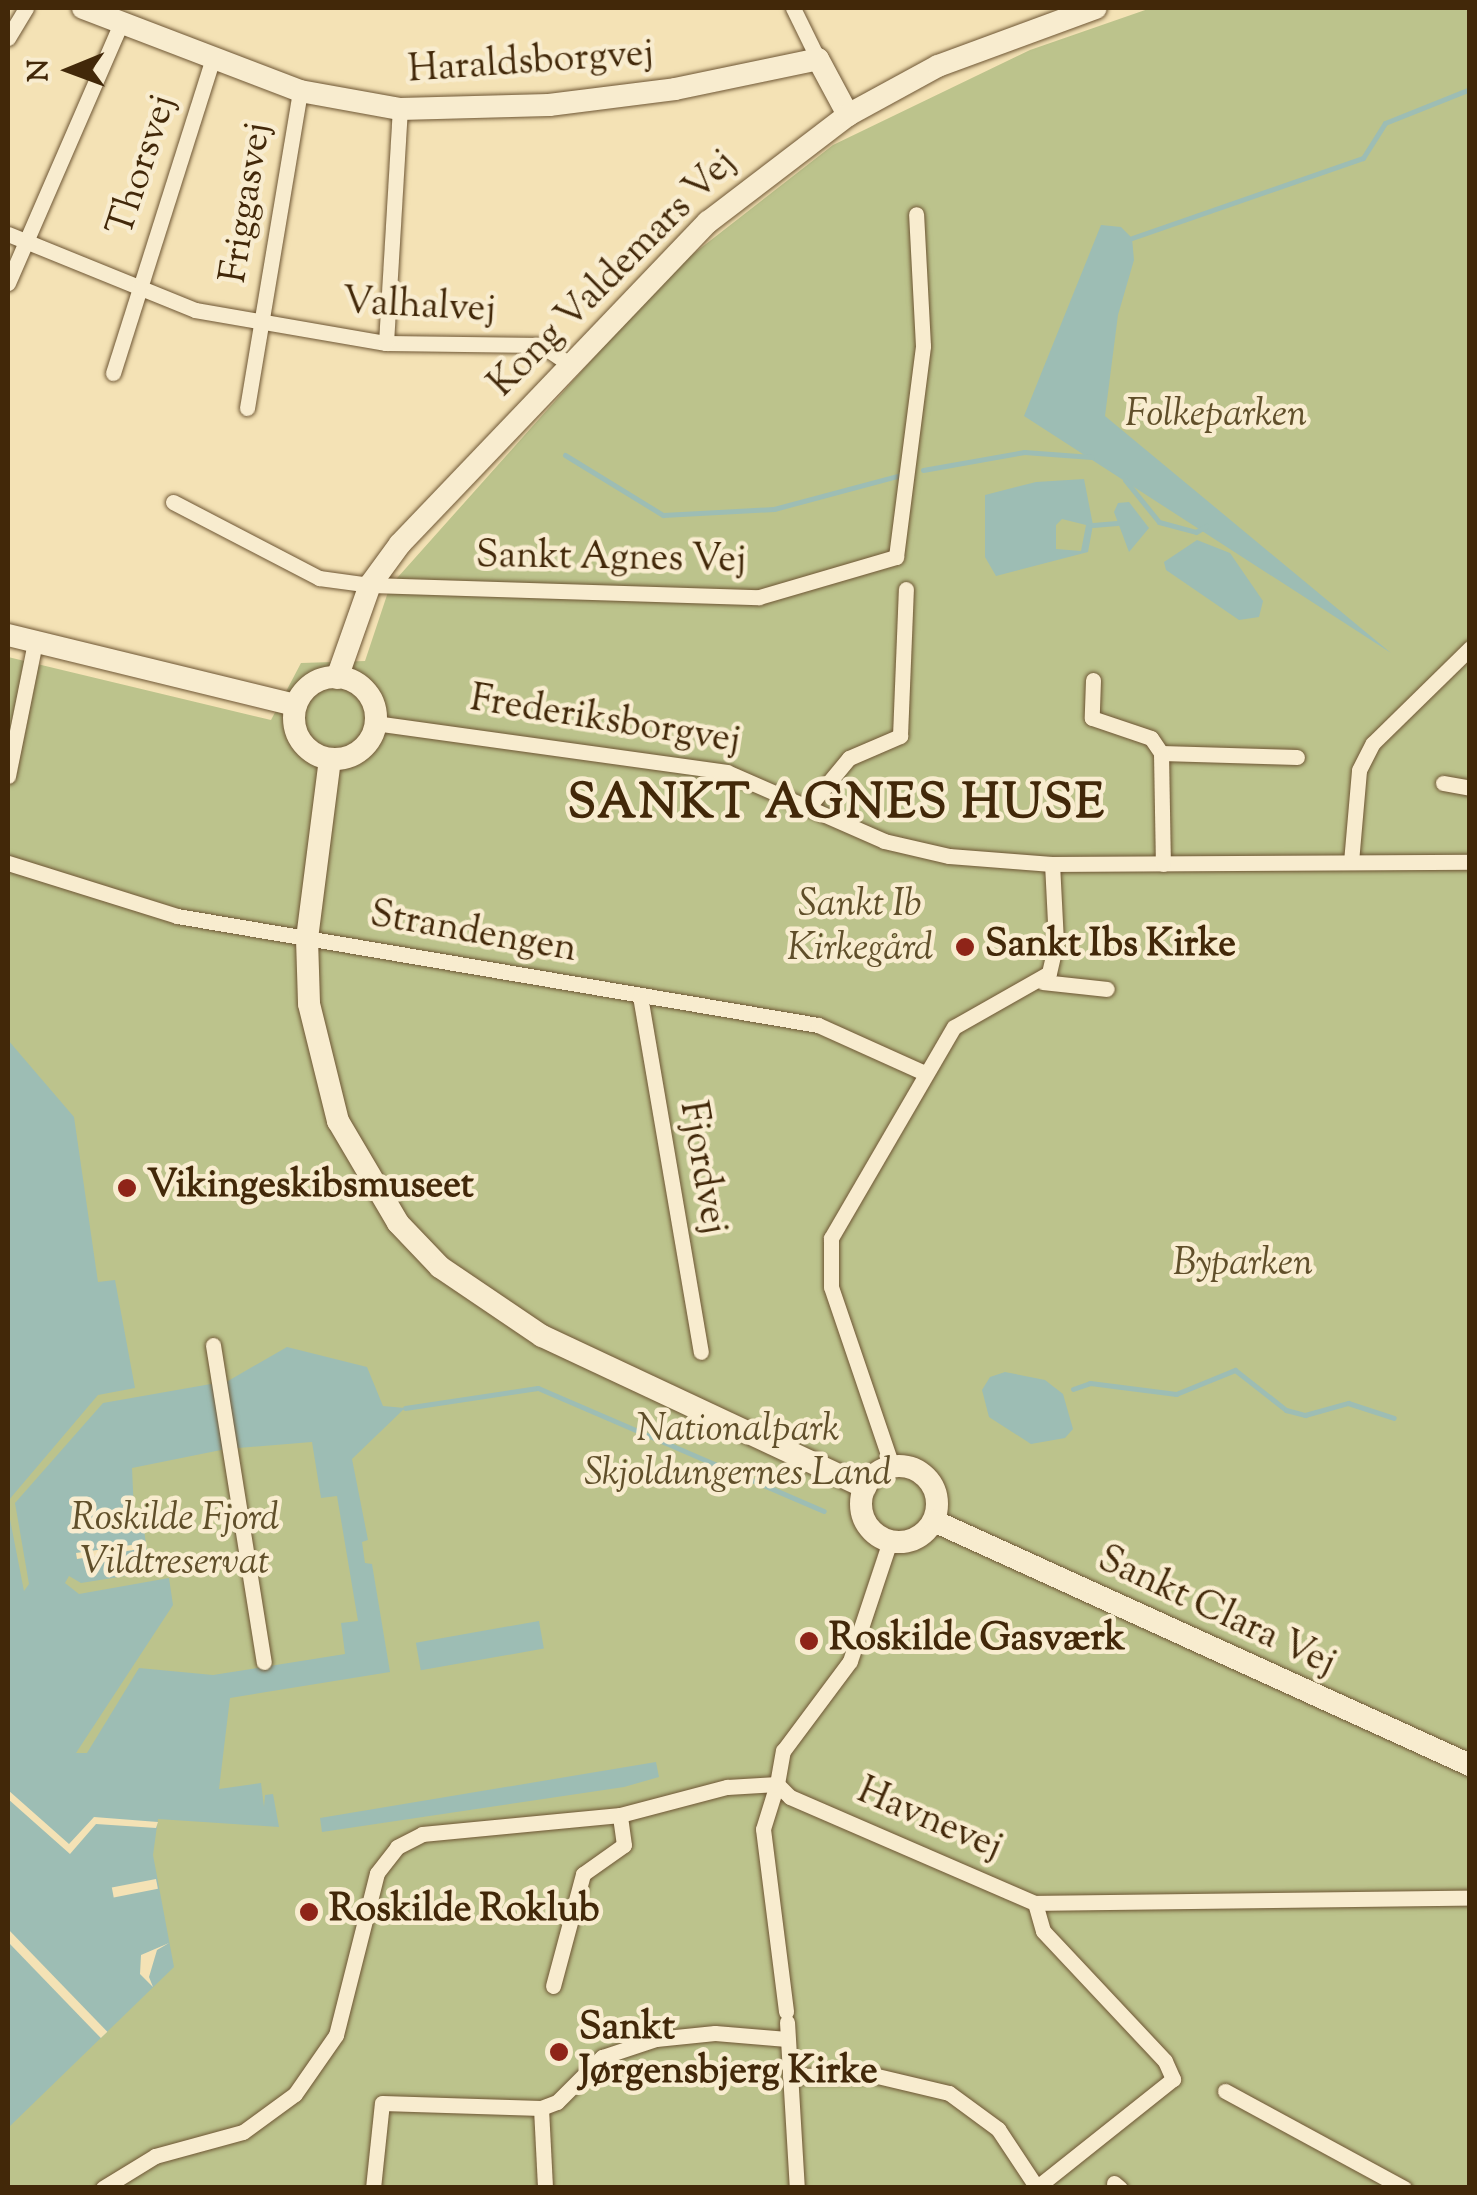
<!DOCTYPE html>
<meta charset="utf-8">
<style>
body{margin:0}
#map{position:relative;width:1477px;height:2195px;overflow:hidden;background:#f4e2b5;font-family:"Sorts Mill Goudy",serif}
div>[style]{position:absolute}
.green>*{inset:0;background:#bcc38c}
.water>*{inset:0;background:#9dbdb4;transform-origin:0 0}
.pier>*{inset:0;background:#f4e2b5;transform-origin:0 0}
.stream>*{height:5px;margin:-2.5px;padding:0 2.5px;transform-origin:2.5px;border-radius:2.5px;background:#9dbdb4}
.roads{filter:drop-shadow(0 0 2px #6e5634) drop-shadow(0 0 2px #6e5634)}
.street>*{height:15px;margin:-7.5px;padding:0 7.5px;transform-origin:7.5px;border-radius:7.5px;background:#f8eccf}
.secondary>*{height:22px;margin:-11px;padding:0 11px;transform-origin:11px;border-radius:11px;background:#f8eccf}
.secondary>.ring{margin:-11px;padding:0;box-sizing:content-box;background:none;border:22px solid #f8eccf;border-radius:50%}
.dots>*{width:28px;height:28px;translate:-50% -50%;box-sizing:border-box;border:5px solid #f8eccf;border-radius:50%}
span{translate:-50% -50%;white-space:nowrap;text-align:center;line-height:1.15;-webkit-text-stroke:9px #f8eccf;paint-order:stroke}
.street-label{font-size:38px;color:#422809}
.park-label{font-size:38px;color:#604f2a;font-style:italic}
.poi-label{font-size:38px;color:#422809;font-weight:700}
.left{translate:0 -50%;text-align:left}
.district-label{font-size:48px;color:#422809;font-weight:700;letter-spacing:2.5px}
.frame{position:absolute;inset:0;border:10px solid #422809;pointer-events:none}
.north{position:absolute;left:20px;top:20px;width:100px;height:100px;-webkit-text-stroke:8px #f8eccf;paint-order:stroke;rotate:269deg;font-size:28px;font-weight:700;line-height:40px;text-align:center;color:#422809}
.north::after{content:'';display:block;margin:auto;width:35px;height:45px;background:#422809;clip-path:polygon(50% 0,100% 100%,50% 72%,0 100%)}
</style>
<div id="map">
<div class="green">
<div style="clip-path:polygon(1151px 8px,1469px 8px,1469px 2187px,8px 2187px,8px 657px,271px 720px,301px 663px,365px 661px,390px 586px,670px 272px,833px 145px,1030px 50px)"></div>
</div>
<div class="water">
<div style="clip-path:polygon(1101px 225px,1121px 227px,1132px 238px,1134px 260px,1118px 315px,1105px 416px,1391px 653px,1024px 416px)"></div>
<div style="clip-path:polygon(evenodd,1084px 479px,1093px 525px,1088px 552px,996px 576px,985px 557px,985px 495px,1036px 482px,1084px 479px,1062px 519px,1086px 525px,1081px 551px,1056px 549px,1056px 525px,1062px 519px)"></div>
<div style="clip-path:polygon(1129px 502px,1149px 528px,1129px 552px,1114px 512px,1118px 503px)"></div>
<div style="clip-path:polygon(1197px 540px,1230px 553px,1263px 601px,1259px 617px,1239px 620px,1166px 570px,1164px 562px)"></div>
<div style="clip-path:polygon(8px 1040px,74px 1117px,98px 1282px,115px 1280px,135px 1388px,98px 1395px,8px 1501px)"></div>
<div style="clip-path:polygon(evenodd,287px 1347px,367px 1367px,383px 1406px,405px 1408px,352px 1459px,368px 1540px,362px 1542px,365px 1563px,372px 1564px,390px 1672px,230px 1698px,219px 1789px,261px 1783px,264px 1807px,265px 1795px,273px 1794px,279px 1827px,158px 1819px,153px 1855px,174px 1967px,8px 2128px,8px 1509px,24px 1591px,29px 1584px,15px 1503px,103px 1403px,228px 1381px,287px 1347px,312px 1442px,321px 1498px,337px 1496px,358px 1621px,341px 1623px,345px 1654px,213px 1675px,139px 1668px,87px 1753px,76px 1753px,173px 1605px,169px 1578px,79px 1594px,65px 1583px,69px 1576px,81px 1583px,150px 1572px,142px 1516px,134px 1512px,132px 1468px,226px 1449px,312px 1442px)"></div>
<div style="clip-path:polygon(1005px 1372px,1045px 1380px,1063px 1394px,1073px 1429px,1065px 1438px,1031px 1444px,989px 1417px,982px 1390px,990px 1377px)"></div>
<div style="left:539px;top:1621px;width:28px;height:125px;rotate:80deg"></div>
<div style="clip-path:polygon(656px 1762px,659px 1777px,624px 1787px,322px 1832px,320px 1818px)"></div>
</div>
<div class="pier">
<div style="clip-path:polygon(145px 1543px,146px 1548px,77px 1559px,76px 1553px)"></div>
<div style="clip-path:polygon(8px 1790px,69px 1844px,94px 1817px,158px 1822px,156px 1828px,96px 1824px,70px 1854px,8px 1799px)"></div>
<div style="left:156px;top:1879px;width:10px;height:45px;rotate:79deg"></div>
<div style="left:8px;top:1929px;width:143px;height:9px;rotate:46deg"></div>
<div style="clip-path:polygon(169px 1943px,157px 1950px,149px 1977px,153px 1987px,140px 1974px,141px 1955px)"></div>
</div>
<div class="stream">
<div style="left:1132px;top:238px;width:244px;rotate:-19.1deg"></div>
<div style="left:1363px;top:158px;width:41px;rotate:-57.8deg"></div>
<div style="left:1385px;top:123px;width:92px;rotate:-21.8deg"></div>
<div style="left:565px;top:455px;width:115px;rotate:31.5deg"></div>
<div style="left:663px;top:515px;width:111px;rotate:-3.1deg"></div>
<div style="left:774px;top:509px;width:131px;rotate:-15deg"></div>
<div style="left:923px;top:470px;width:103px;rotate:-10.1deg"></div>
<div style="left:1024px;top:452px;width:68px;rotate:4.2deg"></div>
<div style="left:1125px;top:480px;width:54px;rotate:51deg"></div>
<div style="left:1159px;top:522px;width:38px;rotate:15deg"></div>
<div style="left:1196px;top:532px;width:12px;rotate:-31deg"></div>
<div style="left:1093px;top:525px;width:24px;rotate:-5deg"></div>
<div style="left:1073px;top:1389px;width:18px;rotate:-19deg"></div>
<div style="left:1090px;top:1383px;width:87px;rotate:7.3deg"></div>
<div style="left:1176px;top:1394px;width:64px;rotate:-22.1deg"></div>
<div style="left:1235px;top:1370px;width:65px;rotate:38.1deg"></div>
<div style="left:1286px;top:1410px;width:20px;rotate:15deg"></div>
<div style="left:1305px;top:1415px;width:45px;rotate:-15.6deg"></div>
<div style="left:1348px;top:1403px;width:48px;rotate:18.1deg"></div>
<div style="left:405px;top:1408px;width:134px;rotate:-8.6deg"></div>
<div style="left:538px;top:1388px;width:311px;rotate:23.3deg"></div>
</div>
<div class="roads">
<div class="street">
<div style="left:793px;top:8px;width:57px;rotate:63.9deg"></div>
<div style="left:8px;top:38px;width:35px;rotate:-59deg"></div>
<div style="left:8px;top:234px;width:202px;rotate:22.1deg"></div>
<div style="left:195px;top:310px;width:194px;rotate:9.8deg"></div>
<div style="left:386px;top:343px;width:155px;rotate:0.7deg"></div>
<div style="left:541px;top:345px;width:34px;rotate:34deg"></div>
<div style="left:8px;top:283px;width:280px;rotate:-66.5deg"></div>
<div style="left:386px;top:343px;width:234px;rotate:-86.6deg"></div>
<div style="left:113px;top:373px;width:327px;rotate:-72.4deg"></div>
<div style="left:247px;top:408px;width:321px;rotate:-80.5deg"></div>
<div style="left:173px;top:502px;width:165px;rotate:27.5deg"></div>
<div style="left:319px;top:578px;width:51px;rotate:7.8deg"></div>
<div style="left:370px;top:585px;width:389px;rotate:1.8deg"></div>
<div style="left:759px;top:597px;width:143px;rotate:-16.3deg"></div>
<div style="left:896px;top:557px;width:213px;rotate:-82.7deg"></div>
<div style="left:923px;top:346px;width:132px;rotate:-93deg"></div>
<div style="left:1093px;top:680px;width:38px;rotate:92deg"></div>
<div style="left:1092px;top:718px;width:62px;rotate:18.7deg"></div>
<div style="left:1151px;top:738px;width:18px;rotate:56deg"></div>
<div style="left:1161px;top:753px;width:136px;rotate:1.7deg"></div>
<div style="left:375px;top:723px;width:355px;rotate:7.9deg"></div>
<div style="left:727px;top:772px;width:171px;rotate:23.7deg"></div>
<div style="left:884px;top:841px;width:67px;rotate:13deg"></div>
<div style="left:949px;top:856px;width:103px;rotate:4.4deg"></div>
<div style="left:1052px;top:864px;width:418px;rotate:-0.3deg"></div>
<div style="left:1161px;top:753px;width:111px;rotate:89deg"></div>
<div style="left:8px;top:776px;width:137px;rotate:-78.6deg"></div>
<div style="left:1443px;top:783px;width:27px;rotate:10deg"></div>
<div style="left:810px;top:805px;width:61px;rotate:-50.3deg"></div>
<div style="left:849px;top:758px;width:56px;rotate:-23.3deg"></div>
<div style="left:900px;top:736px;width:147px;rotate:-87.7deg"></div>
<div style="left:1351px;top:862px;width:92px;rotate:-85deg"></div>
<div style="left:1359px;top:770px;width:30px;rotate:-63deg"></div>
<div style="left:1373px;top:743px;width:136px;rotate:-44.4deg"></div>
<div style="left:8px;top:863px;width:177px;rotate:17.4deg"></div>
<div style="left:177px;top:916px;width:650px;rotate:9.65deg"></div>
<div style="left:818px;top:1025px;width:117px;rotate:24.2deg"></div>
<div style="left:1043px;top:982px;width:64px;rotate:6.2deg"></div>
<div style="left:640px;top:996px;width:361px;rotate:80.3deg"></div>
<div style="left:213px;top:1345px;width:321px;rotate:80.9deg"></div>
<div style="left:892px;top:1466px;width:189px;rotate:-108.8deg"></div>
<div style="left:831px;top:1287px;width:49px;rotate:-90deg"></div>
<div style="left:831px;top:1238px;width:244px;rotate:-59.8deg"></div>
<div style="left:954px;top:1027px;width:109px;rotate:-29.6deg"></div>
<div style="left:1049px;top:973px;width:32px;rotate:-77deg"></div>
<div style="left:1056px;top:942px;width:78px;rotate:-92.9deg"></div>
<div style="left:777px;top:1784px;width:18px;rotate:45deg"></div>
<div style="left:790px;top:1797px;width:267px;rotate:23.4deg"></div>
<div style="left:1035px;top:1903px;width:435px;rotate:-0.7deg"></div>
<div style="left:777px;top:1784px;width:34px;rotate:-80deg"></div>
<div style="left:783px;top:1751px;width:112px;rotate:-53.3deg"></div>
<div style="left:850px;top:1661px;width:126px;rotate:-71.6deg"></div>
<div style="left:777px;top:1784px;width:47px;rotate:107.3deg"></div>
<div style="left:763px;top:1829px;width:184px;rotate:82.8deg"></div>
<div style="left:1035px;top:1903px;width:29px;rotate:74deg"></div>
<div style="left:1043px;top:1931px;width:178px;rotate:46.8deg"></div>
<div style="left:1165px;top:2061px;width:20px;rotate:66deg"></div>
<div style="left:1173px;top:2079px;width:174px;rotate:141.5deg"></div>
<div style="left:553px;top:1986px;width:116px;rotate:-75deg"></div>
<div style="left:583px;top:1874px;width:50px;rotate:-35.3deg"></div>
<div style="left:624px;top:1845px;width:30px;rotate:-98deg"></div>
<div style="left:787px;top:2022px;width:166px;rotate:86.6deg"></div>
<div style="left:790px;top:2076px;width:83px;rotate:-0.7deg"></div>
<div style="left:873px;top:2075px;width:78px;rotate:13.3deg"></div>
<div style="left:949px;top:2093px;width:61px;rotate:36.3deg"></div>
<div style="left:998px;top:2129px;width:71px;rotate:56.5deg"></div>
<div style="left:1225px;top:2091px;width:204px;rotate:28.5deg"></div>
<div style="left:541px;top:2108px;width:80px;rotate:87.1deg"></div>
<div style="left:1114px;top:2183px;width:8px;rotate:40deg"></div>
<div style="left:103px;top:2188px;width:61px;rotate:-31.6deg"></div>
<div style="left:155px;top:2156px;width:91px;rotate:-15.3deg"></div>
<div style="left:243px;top:2132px;width:64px;rotate:-36.2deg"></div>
<div style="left:295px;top:2094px;width:72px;rotate:-55.2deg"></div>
<div style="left:336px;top:2035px;width:167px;rotate:-75.8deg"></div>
<div style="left:377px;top:1873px;width:33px;rotate:-52deg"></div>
<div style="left:397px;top:1847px;width:28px;rotate:-27deg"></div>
<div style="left:422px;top:1834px;width:199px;rotate:-5.5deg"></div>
<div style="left:620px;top:1815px;width:111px;rotate:-14.7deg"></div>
<div style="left:727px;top:1787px;width:50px;rotate:-3.4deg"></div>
<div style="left:373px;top:2188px;width:85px;rotate:-84deg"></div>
<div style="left:382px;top:2103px;width:159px;rotate:1.8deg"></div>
<div style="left:541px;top:2108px;width:17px;rotate:-21deg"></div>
<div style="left:557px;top:2102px;width:64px;rotate:-45deg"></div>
<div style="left:602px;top:2057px;width:57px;rotate:-18.4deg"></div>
<div style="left:656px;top:2039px;width:59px;rotate:-5.8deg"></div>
<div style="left:715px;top:2033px;width:72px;rotate:4.8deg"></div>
</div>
<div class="secondary">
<div style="left:83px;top:8px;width:232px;rotate:20.9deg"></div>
<div style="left:300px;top:91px;width:102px;rotate:10.2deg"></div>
<div style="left:400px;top:109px;width:149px;rotate:-1.5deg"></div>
<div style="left:549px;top:105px;width:127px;rotate:-7.2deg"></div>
<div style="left:675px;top:89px;width:146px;rotate:-11.8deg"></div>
<div style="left:818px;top:59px;width:64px;rotate:61.8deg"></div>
<div style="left:8px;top:635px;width:296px;rotate:13.7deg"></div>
<div class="ring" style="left:294px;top:677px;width:60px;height:60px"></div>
<div style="left:337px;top:678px;width:99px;rotate:-70.5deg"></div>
<div style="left:370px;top:585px;width:51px;rotate:-53.8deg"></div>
<div style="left:400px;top:544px;width:446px;rotate:-46.3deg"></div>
<div style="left:708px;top:222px;width:176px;rotate:-37.4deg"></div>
<div style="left:848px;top:115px;width:102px;rotate:-28.6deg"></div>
<div style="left:938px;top:66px;width:168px;rotate:-20.2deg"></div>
<div style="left:330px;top:759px;width:181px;rotate:97.3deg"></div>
<div style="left:307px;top:939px;width:65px;rotate:88.2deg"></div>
<div style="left:309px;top:1004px;width:121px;rotate:76.1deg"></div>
<div style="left:338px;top:1121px;width:118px;rotate:59.5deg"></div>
<div style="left:398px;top:1223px;width:61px;rotate:46.3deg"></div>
<div style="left:440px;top:1267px;width:123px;rotate:34.1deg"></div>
<div style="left:542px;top:1336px;width:357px;rotate:25.1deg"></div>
<div class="ring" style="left:861px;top:1466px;width:54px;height:54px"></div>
<div style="left:934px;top:1521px;width:589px;rotate:24.48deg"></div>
</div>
</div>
<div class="dots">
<div style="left:965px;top:947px;background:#8f2418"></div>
<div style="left:127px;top:1188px;background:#8f2418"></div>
<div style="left:809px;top:1641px;background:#8f2418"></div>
<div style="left:309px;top:1912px;background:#8f2418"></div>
<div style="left:559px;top:2052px;background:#8f2418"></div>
</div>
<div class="street-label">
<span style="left:531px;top:64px;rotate:-4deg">Haraldsborgvej</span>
<span style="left:144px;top:166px;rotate:-72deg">Thorsvej</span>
<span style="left:248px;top:203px;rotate:-81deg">Friggasvej</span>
<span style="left:614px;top:275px;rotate:-45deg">Kong Valdemars Vej</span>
<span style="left:419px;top:308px;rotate:3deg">Valhalvej</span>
<span style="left:611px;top:560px;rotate:1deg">Sankt Agnes Vej</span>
<span style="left:605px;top:722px;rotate:9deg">Frederiksborgvej</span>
<span style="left:473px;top:934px;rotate:10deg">Strandengen</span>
<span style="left:701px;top:1168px;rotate:80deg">Fjordvej</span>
<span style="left:1216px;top:1613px;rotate:25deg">Sankt Clara Vej</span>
<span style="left:929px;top:1821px;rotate:23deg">Havnevej</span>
</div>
<div class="park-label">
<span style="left:1216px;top:417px">Folkeparken</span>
<span style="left:860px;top:929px">Sankt Ib<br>Kirkegård</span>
<span style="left:1243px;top:1266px">Byparken</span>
<span style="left:738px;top:1454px">Nationalpark<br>Skjoldungernes Land</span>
<span style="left:175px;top:1543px">Roskilde Fjord<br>Vildtreservat</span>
</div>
<div class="poi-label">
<span class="left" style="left:985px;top:947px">Sankt Ibs Kirke</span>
<span class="left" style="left:147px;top:1188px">Vikingeskibsmuseet</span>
<span class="left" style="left:829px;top:1641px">Roskilde Gasværk</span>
<span class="left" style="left:329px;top:1912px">Roskilde Roklub</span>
<span class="left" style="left:579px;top:2052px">Sankt<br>Jørgensbjerg Kirke</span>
</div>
<div class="district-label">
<span style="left:837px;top:806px">SANKT AGNES HUSE</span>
</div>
<div class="frame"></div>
<div class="north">N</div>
</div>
